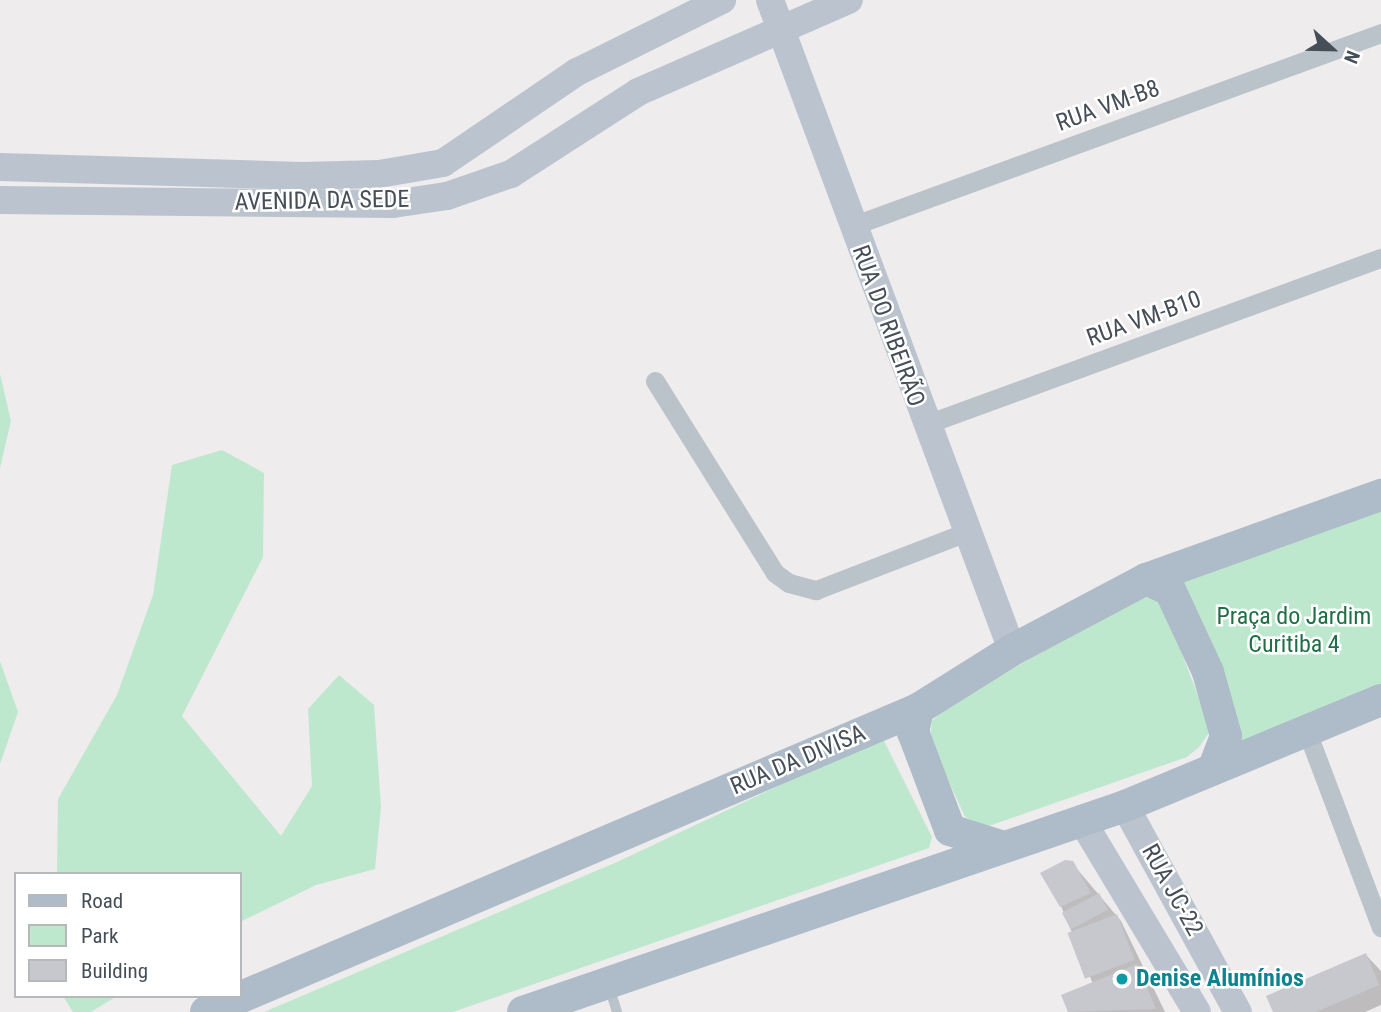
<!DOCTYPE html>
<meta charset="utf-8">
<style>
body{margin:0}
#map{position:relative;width:1381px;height:1012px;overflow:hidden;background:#eeecec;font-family:"Roboto Condensed",sans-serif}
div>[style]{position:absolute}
.green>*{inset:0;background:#bee8ce}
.shadow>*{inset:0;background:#0003}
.building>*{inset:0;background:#c7c8ce;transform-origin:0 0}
.lane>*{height:10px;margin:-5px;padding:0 5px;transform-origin:5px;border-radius:5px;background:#bbc3ca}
.street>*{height:19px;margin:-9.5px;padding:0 9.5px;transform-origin:9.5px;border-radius:9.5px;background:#bbc3ca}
.secondary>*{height:28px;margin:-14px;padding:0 14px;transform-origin:14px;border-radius:14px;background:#bbc4ce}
.primary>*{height:32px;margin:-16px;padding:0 16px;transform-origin:16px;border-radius:16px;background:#aebbc8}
.dots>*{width:19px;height:19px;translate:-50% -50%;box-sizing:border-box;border:4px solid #fff;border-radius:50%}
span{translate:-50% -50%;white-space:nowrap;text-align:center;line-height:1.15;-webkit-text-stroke:5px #fff;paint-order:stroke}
.street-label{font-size:24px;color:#464f57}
.park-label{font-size:24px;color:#206f47}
.culture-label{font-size:24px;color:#0d838f;font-weight:700}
.left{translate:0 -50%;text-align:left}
.legend{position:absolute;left:14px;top:872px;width:228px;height:126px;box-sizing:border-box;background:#fff;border:2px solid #b5b9bc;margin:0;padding:9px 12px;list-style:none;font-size:21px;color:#464f57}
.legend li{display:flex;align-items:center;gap:14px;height:35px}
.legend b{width:35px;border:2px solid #b5b9bc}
.north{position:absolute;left:1297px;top:14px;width:70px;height:70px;-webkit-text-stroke:5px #fff;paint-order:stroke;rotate:112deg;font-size:19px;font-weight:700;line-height:28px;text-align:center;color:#464f57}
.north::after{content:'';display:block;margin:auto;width:24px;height:32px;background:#464f57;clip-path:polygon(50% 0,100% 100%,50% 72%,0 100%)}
</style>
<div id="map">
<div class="green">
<div style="clip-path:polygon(0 374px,11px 421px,0 468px)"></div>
<div style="clip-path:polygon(222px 450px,264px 473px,263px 557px,182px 716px,281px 836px,312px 786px,308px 709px,339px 675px,374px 705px,381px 807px,375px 869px,316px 885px,240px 922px,240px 874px,57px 874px,58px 799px,117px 695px,153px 595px,172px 465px)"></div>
<div style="clip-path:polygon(1381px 507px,1381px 691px,1229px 749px,1172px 582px)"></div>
<div style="clip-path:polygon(1140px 596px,1157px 599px,1168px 617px,1211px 730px,1199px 747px,1187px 757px,986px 827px,965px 817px,930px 740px,932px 721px,947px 706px)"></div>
<div style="clip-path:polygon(0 661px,18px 712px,0 764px)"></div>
<div style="clip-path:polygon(882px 737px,932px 837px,929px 848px,453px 1012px,264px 1012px,617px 862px)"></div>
<div style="clip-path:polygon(63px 996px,117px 996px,91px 1012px,73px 1012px)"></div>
</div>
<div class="shadow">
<div style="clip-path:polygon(1072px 863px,1121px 921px,1165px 1012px,1070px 1012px,1064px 996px,1093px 984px,1061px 906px)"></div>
<div style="clip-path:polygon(1366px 955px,1381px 971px,1381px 1005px,1365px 1012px,1275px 1012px)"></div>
</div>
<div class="building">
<div style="clip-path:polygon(1065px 860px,1073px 861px,1091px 893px,1060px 907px,1040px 873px)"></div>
<div style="left:1099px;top:893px;width:19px;height:42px;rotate:62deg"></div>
<div style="left:1117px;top:914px;width:49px;height:53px;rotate:69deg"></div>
<div style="clip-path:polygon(1366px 953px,1379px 985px,1316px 1012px,1273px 1012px,1266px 996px)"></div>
<div style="clip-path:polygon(1137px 964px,1156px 1009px,1068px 1012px,1061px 995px)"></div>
</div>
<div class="lane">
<div style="left:609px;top:987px;width:26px;rotate:72deg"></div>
</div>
<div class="street">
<div style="left:852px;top:226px;width:563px;rotate:-20.04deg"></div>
<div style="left:655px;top:381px;width:226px;rotate:58deg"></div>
<div style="left:775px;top:573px;width:17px;rotate:36deg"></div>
<div style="left:789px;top:583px;width:28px;rotate:15deg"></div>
<div style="left:816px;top:590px;width:161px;rotate:-21.1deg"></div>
<div style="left:924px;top:425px;width:487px;rotate:-20.1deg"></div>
<div style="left:1306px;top:729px;width:212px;rotate:69.3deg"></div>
</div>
<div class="secondary">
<div style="left:770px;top:0;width:694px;rotate:69.58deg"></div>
<div style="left:0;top:167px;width:302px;rotate:1.7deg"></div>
<div style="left:302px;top:176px;width:77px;rotate:-1.5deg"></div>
<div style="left:379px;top:174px;width:65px;rotate:-9.8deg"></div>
<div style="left:443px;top:163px;width:162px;rotate:-34.2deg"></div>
<div style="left:577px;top:72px;width:162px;rotate:-26.4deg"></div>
<div style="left:0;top:200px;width:393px;rotate:0.6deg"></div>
<div style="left:393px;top:204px;width:55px;rotate:-8.4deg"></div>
<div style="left:447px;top:196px;width:68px;rotate:-19deg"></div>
<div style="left:511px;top:174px;width:151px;rotate:-32.8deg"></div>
<div style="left:638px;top:92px;width:230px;rotate:-23.6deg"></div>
<div style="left:1125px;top:806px;width:235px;rotate:61.3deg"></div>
<div style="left:1081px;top:819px;width:225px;rotate:59deg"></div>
</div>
<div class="primary">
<div style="left:1146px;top:579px;width:26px;rotate:25deg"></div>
<div style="left:1170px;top:590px;width:90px;rotate:65.1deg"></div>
<div style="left:1208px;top:672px;width:66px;rotate:74.3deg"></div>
<div style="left:1226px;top:736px;width:31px;rotate:111deg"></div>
<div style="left:918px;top:709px;width:24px;rotate:102deg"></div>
<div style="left:913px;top:732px;width:105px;rotate:69.3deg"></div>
<div style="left:950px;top:830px;width:52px;rotate:17.7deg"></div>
<div style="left:206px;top:1012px;width:774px;rotate:-23.05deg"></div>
<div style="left:918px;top:709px;width:111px;rotate:-32.1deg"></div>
<div style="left:1012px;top:650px;width:152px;rotate:-27.9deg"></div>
<div style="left:1146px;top:579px;width:250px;rotate:-19.7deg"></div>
<div style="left:523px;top:1012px;width:636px;rotate:-18.89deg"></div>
<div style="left:1125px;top:806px;width:277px;rotate:-22.5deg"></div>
</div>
<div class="dots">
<div style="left:1122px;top:979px;background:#0f9aa8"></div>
</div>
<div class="street-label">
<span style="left:1108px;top:106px;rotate:-20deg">RUA VM-B8</span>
<span style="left:322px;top:201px;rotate:-1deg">AVENIDA DA SEDE</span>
<span style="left:1144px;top:319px;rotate:-20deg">RUA VM-B10</span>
<span style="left:888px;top:326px;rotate:70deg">RUA DO RIBEIRÃO</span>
<span style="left:798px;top:760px;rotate:-23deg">RUA DA DIVISA</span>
<span style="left:1172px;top:890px;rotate:61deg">RUA JC-22</span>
</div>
<div class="park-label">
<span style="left:1294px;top:631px">Praça do Jardim<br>Curitiba 4</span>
</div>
<div class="culture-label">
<span class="left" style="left:1136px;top:979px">Denise Alumínios</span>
</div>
<ul class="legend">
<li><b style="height:9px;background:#aebbc8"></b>Road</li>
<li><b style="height:19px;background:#bee8ce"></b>Park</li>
<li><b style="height:19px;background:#c7c8ce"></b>Building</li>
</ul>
<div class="north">N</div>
</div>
